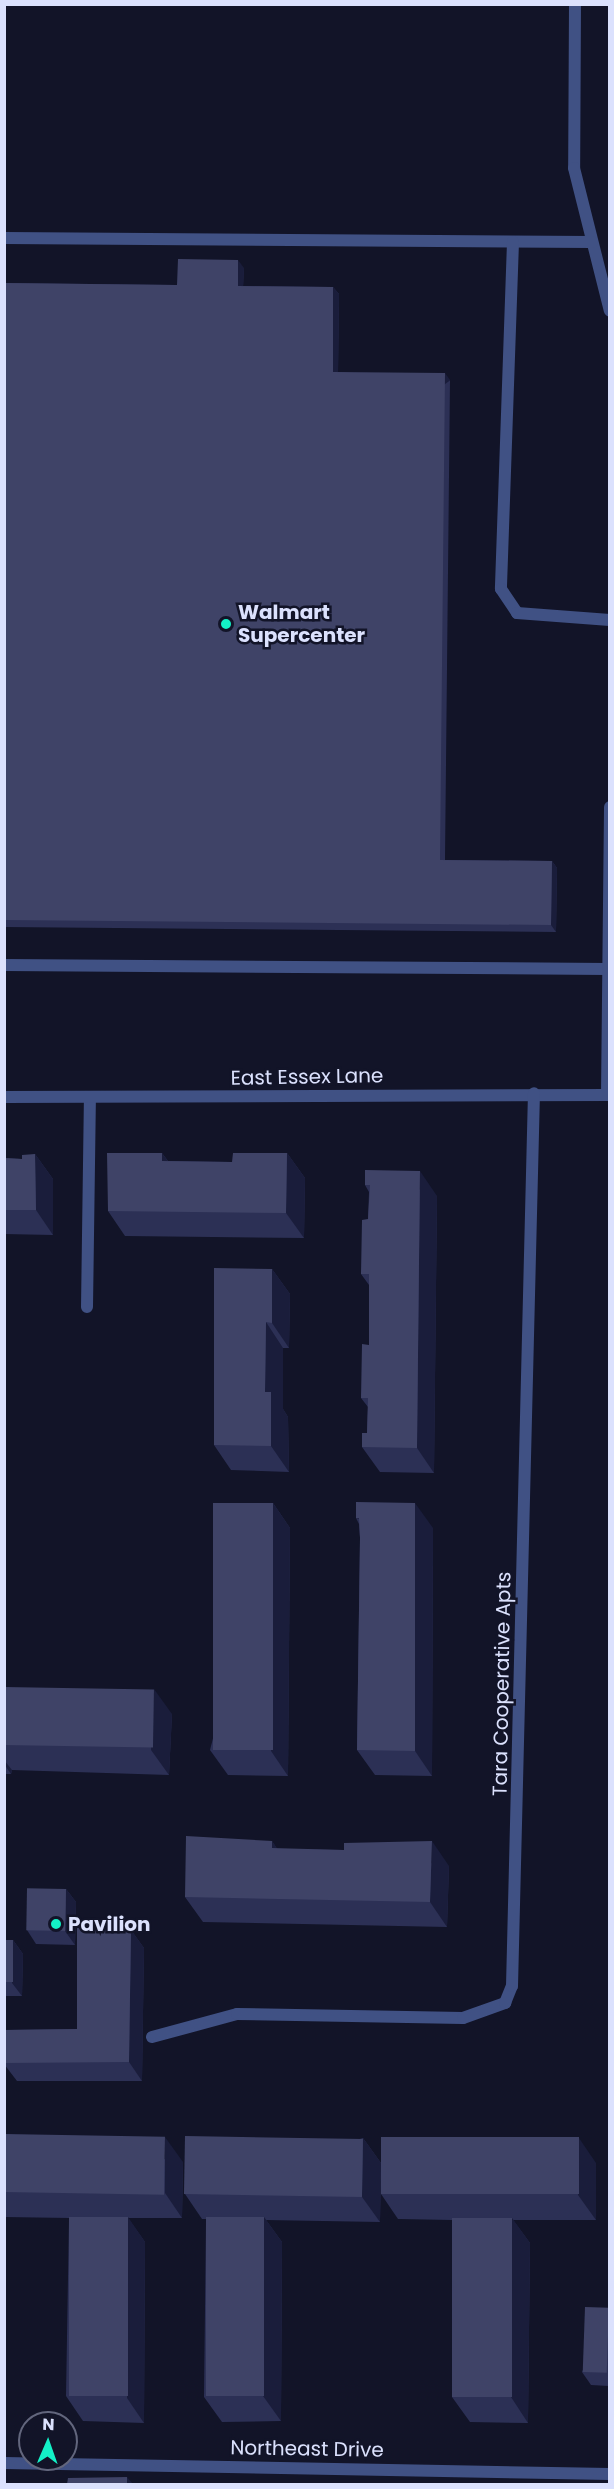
<!DOCTYPE html>
<style>
body{margin:0}
#map{position:relative;width:614px;height:2489px;overflow:hidden;background:#121428;font-family:Poppins,sans-serif}
div>[style]{position:absolute}
.lane>*{height:12px;margin:-6px;padding:0 6px;transform-origin:6px;border-radius:6px;background:#405184}
.street>*{height:12px;margin:-6px;padding:0 6px;transform-origin:6px;border-radius:6px;background:#405184}
.wall>*{inset:0;background:#2c3055}
.shaded-wall>*{inset:0;background:#1a1d3b;transform-origin:0 0}
.building>*{inset:0;background:#3f4367;transform-origin:0 0}
.dots>*{width:16px;height:16px;translate:-50% -50%;box-sizing:border-box;border:3px solid #121428;border-radius:50%}
span{translate:-50% -50%;white-space:nowrap;text-align:center;line-height:1.15;-webkit-text-stroke:5px #121428;paint-order:stroke}
.poi-label{font-size:20px;color:#dbe1fd;font-weight:700}
.left{translate:0 -50%;text-align:left}
.street-label{font-size:20px;color:#dbe1fd}
.frame{position:absolute;inset:0;border:6px solid #dbe1fd;pointer-events:none}
.north{position:absolute;left:18px;top:2411px;width:60px;height:60px;box-sizing:border-box;background:#121428;border:2px solid #62667d;border-radius:50%;rotate:2deg;font-size:16px;font-weight:700;line-height:24px;text-align:center;color:#dbe1fd}
.north::after{content:'';display:block;margin:auto;width:21px;height:27px;background:#13f1c7;clip-path:polygon(50% 0,100% 100%,50% 72%,0 100%)}
</style>
<div id="map">
<div class="lane">
<div style="left:575px;top:4px;width:164px;rotate:90.3deg"></div>
<div style="left:574px;top:168px;width:147px;rotate:75.9deg"></div>
<div style="left:4px;top:238px;width:588px;rotate:0.39deg"></div>
<div style="left:513px;top:242px;width:347px;rotate:92deg"></div>
<div style="left:501px;top:589px;width:29px;rotate:56deg"></div>
<div style="left:517px;top:613px;width:93px;rotate:4.3deg"></div>
<div style="left:4px;top:965px;width:604px;rotate:0.38deg"></div>
<div style="left:607px;top:1095px;width:288px;rotate:-89.4deg"></div>
<div style="left:87px;top:1307px;width:208px;rotate:-89.2deg"></div>
<div style="left:152px;top:2037px;width:88px;rotate:-15.1deg"></div>
</div>
<div class="street">
<div style="left:4px;top:1097px;width:606px;rotate:-0.19deg"></div>
<div style="left:237px;top:2014px;width:226px;rotate:1deg"></div>
<div style="left:463px;top:2018px;width:45px;rotate:-19.7deg"></div>
<div style="left:505px;top:2003px;width:18px;rotate:-68deg"></div>
<div style="left:512px;top:1986px;width:893px;rotate:-88.59deg"></div>
<div style="left:4px;top:2463px;width:606px;rotate:1.04deg"></div>
</div>
<div class="wall">
<div style="clip-path:polygon(244px 268px,243px 286px,333px 287px,339px 294px,338px 372px,450px 380px,445px 860px,552px 861px,557px 868px,556px 932px,4px 927px,4px 283px,177px 285px)"></div>
<div style="clip-path:polygon(162px 1153px,168px 1161px,232px 1162px,287px 1153px,305px 1178px,304px 1238px,125px 1236px,108px 1211px)"></div>
<div style="clip-path:polygon(35px 1154px,53px 1179px,53px 1235px,4px 1234px,4px 1158px,22px 1159px)"></div>
<div style="clip-path:polygon(365px 1170px,437px 1196px,434px 1473px,380px 1472px,362px 1447px,367px 1433px,368px 1407px,361px 1398px,369px 1345px,369px 1285px,361px 1274px,368px 1219px,369px 1192px,365px 1185px)"></div>
<div style="clip-path:polygon(272px 1269px,290px 1294px,289px 1348px,283px 1348px,283px 1409px,288px 1417px,289px 1472px,231px 1470px,214px 1445px)"></div>
<div style="clip-path:polygon(273px 1503px,290px 1528px,288px 1776px,228px 1775px,210px 1750px)"></div>
<div style="clip-path:polygon(356px 1518px,433px 1528px,432px 1776px,375px 1775px,357px 1750px,360px 1538px,359px 1524px)"></div>
<div style="clip-path:polygon(4px 1687px,172px 1714px,169px 1775px,12px 1770px,11px 1774px,4px 1774px)"></div>
<div style="clip-path:polygon(272px 1841px,277px 1849px,344px 1850px,449px 1866px,447px 1927px,203px 1922px,185px 1897px)"></div>
<div style="clip-path:polygon(66px 1889px,76px 1902px,75px 1945px,36px 1944px,27px 1930px)"></div>
<div style="clip-path:polygon(131px 1930px,144px 1948px,142px 2081px,17px 2081px,4px 2064px,4px 2030px,77px 2029px)"></div>
<div style="clip-path:polygon(4px 1940px,13px 1940px,23px 1954px,22px 1996px,4px 1996px)"></div>
<div style="clip-path:polygon(4px 2134px,183px 2162px,182px 2218px,128px 2218px,145px 2242px,144px 2423px,83px 2421px,66px 2396px,69px 2218px,4px 2217px)"></div>
<div style="clip-path:polygon(363px 2138px,381px 2163px,380px 2222px,266px 2220px,282px 2242px,281px 2421px,222px 2422px,204px 2397px,206px 2219px,202px 2219px,185px 2194px)"></div>
<div style="clip-path:polygon(596px 2163px,596px 2220px,513px 2220px,530px 2243px,528px 2423px,470px 2422px,452px 2397px,452px 2220px,398px 2219px,381px 2194px)"></div>
<div style="clip-path:polygon(609px 2308px,609px 2386px,591px 2385px,582px 2372px)"></div>
</div>
<div class="shaded-wall">
<div style="clip-path:polygon(238px 260px,244px 268px,243px 293px,238px 286px)"></div>
<div style="clip-path:polygon(333px 287px,339px 294px,338px 379px,333px 372px)"></div>
<div style="left:445px;top:373px;width:9px;height:487px;rotate:54deg"></div>
<div style="clip-path:polygon(552px 861px,557px 868px,556px 932px,551px 925px)"></div>
<div style="clip-path:polygon(162px 1153px,180px 1178px,162px 1161px)"></div>
<div style="clip-path:polygon(287px 1153px,305px 1178px,304px 1238px,286px 1213px)"></div>
<div style="clip-path:polygon(35px 1154px,53px 1179px,53px 1235px,36px 1210px)"></div>
<div style="clip-path:polygon(420px 1171px,437px 1196px,434px 1473px,417px 1448px)"></div>
<div style="clip-path:polygon(272px 1269px,290px 1294px,289px 1348px,272px 1323px)"></div>
<div style="clip-path:polygon(266px 1322px,283px 1348px,283px 1409px,288px 1417px,289px 1472px,271px 1446px,265px 1392px)"></div>
<div style="clip-path:polygon(273px 1503px,290px 1528px,288px 1776px,271px 1751px)"></div>
<div style="clip-path:polygon(415px 1503px,433px 1528px,432px 1776px,415px 1751px)"></div>
<div style="clip-path:polygon(154px 1689px,172px 1714px,169px 1775px,151px 1750px)"></div>
<div style="clip-path:polygon(4px 1760px,12px 1770px,11px 1774px,4px 1764px)"></div>
<div style="clip-path:polygon(272px 1841px,289px 1866px,272px 1848px)"></div>
<div style="clip-path:polygon(432px 1841px,449px 1866px,447px 1927px,430px 1902px)"></div>
<div style="clip-path:polygon(66px 1889px,76px 1902px,75px 1945px,65px 1931px)"></div>
<div style="clip-path:polygon(131px 1930px,144px 1948px,142px 2081px,129px 2062px)"></div>
<div style="clip-path:polygon(13px 1940px,23px 1954px,22px 1996px,12px 1983px)"></div>
<div style="clip-path:polygon(165px 2137px,183px 2162px,182px 2218px,165px 2193px)"></div>
<div style="clip-path:polygon(363px 2138px,381px 2163px,380px 2222px,362px 2197px)"></div>
<div style="clip-path:polygon(579px 2138px,596px 2163px,596px 2220px,578px 2195px)"></div>
<div style="clip-path:polygon(128px 2217px,145px 2242px,144px 2423px,127px 2398px)"></div>
<div style="clip-path:polygon(264px 2217px,282px 2242px,281px 2421px,263px 2396px)"></div>
<div style="clip-path:polygon(512px 2218px,530px 2243px,528px 2423px,511px 2397px)"></div>
<div style="clip-path:polygon(127px 2477px,133px 2484px,127px 2484px)"></div>
</div>
<div class="building">
<div style="clip-path:polygon(178px 259px,238px 260px,238px 286px,333px 287px,333px 372px,445px 373px,440px 860px,552px 861px,551px 925px,4px 920px,4px 283px,177px 285px)"></div>
<div style="clip-path:polygon(107px 1153px,162px 1153px,162px 1161px,232px 1162px,233px 1153px,287px 1153px,286px 1213px,108px 1211px)"></div>
<div style="clip-path:polygon(35px 1154px,36px 1210px,4px 1210px,4px 1158px,22px 1159px,22px 1155px)"></div>
<div style="clip-path:polygon(365px 1170px,420px 1171px,417px 1448px,362px 1447px,362px 1433px,367px 1433px,368px 1398px,361px 1398px,362px 1344px,369px 1345px,369px 1274px,361px 1274px,362px 1220px,368px 1219px,370px 1185px,365px 1185px)"></div>
<div style="clip-path:polygon(214px 1268px,272px 1269px,272px 1323px,266px 1322px,265px 1392px,271px 1392px,271px 1446px,214px 1445px)"></div>
<div style="clip-path:polygon(356px 1502px,415px 1503px,415px 1751px,357px 1750px,360px 1538px,359px 1518px,356px 1518px)"></div>
<div style="left:213px;top:1503px;width:60px;height:247px"></div>
<div style="left:4px;top:1687px;width:150px;height:58px;rotate:1deg"></div>
<div style="clip-path:polygon(186px 1836px,272px 1841px,272px 1848px,344px 1850px,344px 1843px,432px 1841px,430px 1902px,185px 1897px)"></div>
<div style="left:66px;top:1889px;width:42px;height:39px;rotate:91deg"></div>
<div style="clip-path:polygon(77px 1928px,131px 1930px,129px 2062px,4px 2063px,4px 2030px,77px 2029px)"></div>
<div style="left:4px;top:1940px;width:9px;height:42px"></div>
<div style="left:4px;top:2134px;width:161px;height:58px;rotate:1deg"></div>
<div style="left:185px;top:2136px;width:178px;height:58px;rotate:1deg"></div>
<div style="left:381px;top:2137px;width:198px;height:57px"></div>
<div style="left:69px;top:2217px;width:59px;height:179px"></div>
<div style="left:264px;top:2217px;width:179px;height:58px;rotate:90deg"></div>
<div style="left:452px;top:2218px;width:60px;height:179px"></div>
<div style="left:585px;top:2307px;width:24px;height:65px;rotate:2deg"></div>
<div style="clip-path:polygon(127px 2477px,127px 2484px,67px 2484px,68px 2478px)"></div>
</div>
<div class="dots">
<div style="left:226px;top:624px;background:#13f1c7"></div>
<div style="left:56px;top:1924px;background:#13f1c7"></div>
</div>
<div class="poi-label">
<span class="left" style="left:238px;top:624px">Walmart<br>Supercenter</span>
<span class="left" style="left:68px;top:1924px">Pavilion</span>
</div>
<div class="street-label">
<span style="left:307px;top:1077px;rotate:-1deg">East Essex Lane</span>
<span style="left:502px;top:1684px;rotate:-89deg">Tara Cooperative Apts</span>
<span style="left:307px;top:2449px;rotate:1deg">Northeast Drive</span>
</div>
<div class="frame"></div>
<div class="north">N</div>
</div>
